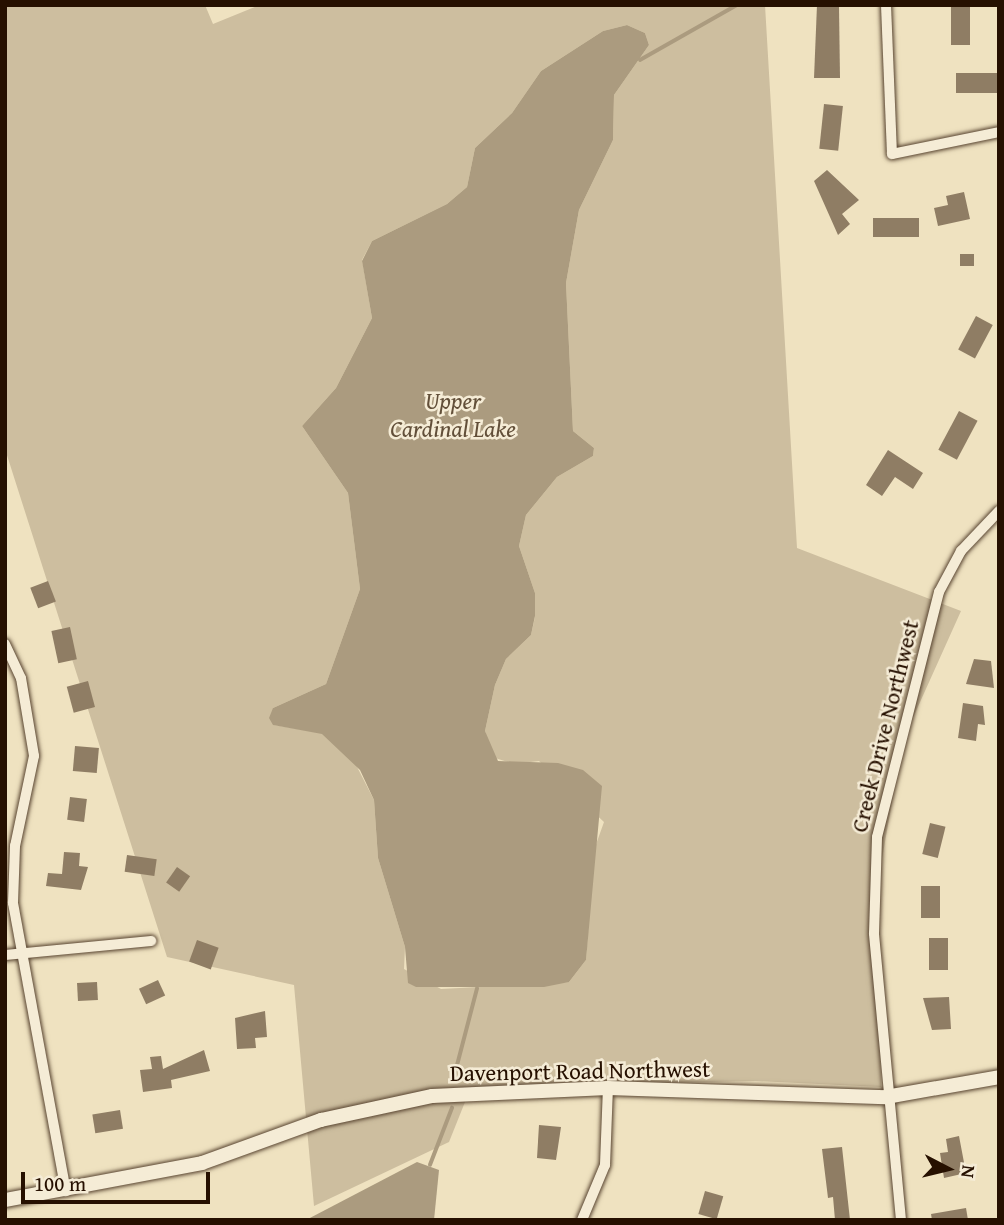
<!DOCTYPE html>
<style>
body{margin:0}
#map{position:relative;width:1004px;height:1225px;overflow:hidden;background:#efe2c0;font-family:"Gentium Book Plus",serif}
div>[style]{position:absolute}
.green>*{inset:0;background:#cdbe9f}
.water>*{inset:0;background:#ab9b7f}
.stream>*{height:3.5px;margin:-1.75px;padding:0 1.75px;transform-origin:1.75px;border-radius:1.75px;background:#ab9b7f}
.building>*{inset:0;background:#8f7d64;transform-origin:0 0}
.roads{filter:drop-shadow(0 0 2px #584430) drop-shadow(0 0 2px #584430)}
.street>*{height:10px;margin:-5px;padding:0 5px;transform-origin:5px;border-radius:5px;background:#f5ecd6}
.secondary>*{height:14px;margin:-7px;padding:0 7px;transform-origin:7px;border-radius:7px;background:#f5ecd6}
span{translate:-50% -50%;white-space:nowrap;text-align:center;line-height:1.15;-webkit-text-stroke:5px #f5ecd6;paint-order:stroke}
.street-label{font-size:23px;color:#261000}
.water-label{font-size:24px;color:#624f39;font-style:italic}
.frame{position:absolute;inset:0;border:7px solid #261000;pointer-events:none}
.north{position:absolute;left:913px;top:1134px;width:70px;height:70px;-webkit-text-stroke:5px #f5ecd6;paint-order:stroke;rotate:97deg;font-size:19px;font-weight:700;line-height:28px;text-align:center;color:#261000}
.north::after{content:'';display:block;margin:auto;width:24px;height:32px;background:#261000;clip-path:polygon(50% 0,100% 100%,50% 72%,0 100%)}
.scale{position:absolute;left:21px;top:1172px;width:189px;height:32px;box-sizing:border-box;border:4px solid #261000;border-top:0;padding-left:9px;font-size:21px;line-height:24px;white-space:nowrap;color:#261000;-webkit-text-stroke:5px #f5ecd6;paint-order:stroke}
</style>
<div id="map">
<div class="green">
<div style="clip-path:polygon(evenodd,5px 5px,205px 5px,213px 24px,260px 5px,765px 5px,797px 548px,961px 611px,903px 740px,877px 887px,881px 1087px,756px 1081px,471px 1087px,449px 1142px,314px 1206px,294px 985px,167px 957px,5px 449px,5px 5px,627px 25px,645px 33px,649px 45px,614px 95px,613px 140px,579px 210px,566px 283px,573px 431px,594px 448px,593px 456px,557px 477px,526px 515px,519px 546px,535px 593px,535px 617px,531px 635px,506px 659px,495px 685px,485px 731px,492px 757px,514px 764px,539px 761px,604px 822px,594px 850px,586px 960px,569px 982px,441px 989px,404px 969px,405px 947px,378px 858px,374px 800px,353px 759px,322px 733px,274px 725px,273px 708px,326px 684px,360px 589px,348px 493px,302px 426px,336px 388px,372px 318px,362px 260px,372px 241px,447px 204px,467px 187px,475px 148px,512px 113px,541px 71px,603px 31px,627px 25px)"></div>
</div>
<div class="water">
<div style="clip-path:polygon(627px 25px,645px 33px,649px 45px,614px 95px,613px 140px,579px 210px,566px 283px,573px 431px,594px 448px,593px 456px,557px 477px,526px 515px,519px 546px,535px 593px,535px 616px,531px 635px,506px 659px,495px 685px,485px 731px,498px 761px,558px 763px,583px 770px,602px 786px,586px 960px,569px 982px,544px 987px,416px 987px,408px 983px,405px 947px,378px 858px,374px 800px,360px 770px,322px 734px,273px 725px,269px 718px,273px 708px,326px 684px,360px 589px,348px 493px,302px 426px,336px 388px,372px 318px,362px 261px,372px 241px,447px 204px,467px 187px,475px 148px,512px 113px,541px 71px,603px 31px)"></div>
<div style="clip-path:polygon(417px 1162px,439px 1170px,434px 1220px,306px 1220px)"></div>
</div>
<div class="stream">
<div style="left:640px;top:60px;width:112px;rotate:-29.6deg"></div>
<div style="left:454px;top:1077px;width:91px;rotate:-75.4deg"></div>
<div style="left:430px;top:1165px;width:61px;rotate:-68.9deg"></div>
</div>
<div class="building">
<div style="clip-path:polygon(817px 5px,839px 7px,840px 78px,814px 78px)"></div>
<div style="left:951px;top:5px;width:19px;height:40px"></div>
<div style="left:999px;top:73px;width:20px;height:43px;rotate:90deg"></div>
<div style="left:824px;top:104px;width:19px;height:45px;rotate:6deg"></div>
<div style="clip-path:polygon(827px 170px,859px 200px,842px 214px,850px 224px,838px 235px,814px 181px)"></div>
<div style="clip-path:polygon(964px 192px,970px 219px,938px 226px,934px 208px,948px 205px,946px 196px)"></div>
<div style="left:873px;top:218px;width:46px;height:19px"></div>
<div style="left:960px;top:254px;width:14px;height:12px"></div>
<div style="left:976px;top:316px;width:19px;height:38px;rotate:28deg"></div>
<div style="left:959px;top:411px;width:21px;height:44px;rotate:28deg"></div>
<div style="clip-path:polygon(888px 450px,923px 473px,913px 489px,895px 477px,882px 496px,866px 485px)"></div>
<div style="left:48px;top:581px;width:22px;height:19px;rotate:69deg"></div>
<div style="left:70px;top:627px;width:33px;height:19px;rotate:78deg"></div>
<div style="clip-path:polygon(974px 659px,991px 661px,994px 688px,966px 684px)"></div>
<div style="left:88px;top:681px;width:27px;height:22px;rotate:75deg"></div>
<div style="clip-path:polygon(963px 703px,983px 706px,985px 725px,978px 724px,976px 741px,958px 738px)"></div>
<div style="left:75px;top:746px;width:24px;height:25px;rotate:5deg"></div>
<div style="left:70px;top:797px;width:17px;height:23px;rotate:7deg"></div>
<div style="left:930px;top:823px;width:16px;height:32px;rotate:14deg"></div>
<div style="clip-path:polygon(64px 852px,80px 853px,79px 866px,88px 867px,81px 890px,46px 886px,48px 873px,62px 874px)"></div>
<div style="left:127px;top:855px;width:30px;height:17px;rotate:8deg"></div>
<div style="left:177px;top:867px;width:16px;height:19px;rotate:35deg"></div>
<div style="left:921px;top:886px;width:19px;height:32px"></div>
<div style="left:929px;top:938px;width:19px;height:32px"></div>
<div style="left:197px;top:940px;width:23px;height:23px;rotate:20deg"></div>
<div style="left:158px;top:980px;width:17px;height:21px;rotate:65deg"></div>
<div style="left:97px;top:982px;width:18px;height:20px;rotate:87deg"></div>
<div style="clip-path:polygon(949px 997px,951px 1029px,932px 1030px,923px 998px)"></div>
<div style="clip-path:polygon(265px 1011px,267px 1037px,255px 1038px,256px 1048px,237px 1049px,235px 1018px)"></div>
<div style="clip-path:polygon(204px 1050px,210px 1071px,171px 1080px,172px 1088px,143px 1092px,140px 1070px,152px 1069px,150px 1057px,161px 1056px,163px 1069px)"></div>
<div style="left:120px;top:1110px;width:19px;height:28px;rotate:81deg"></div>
<div style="clip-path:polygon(539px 1125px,561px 1127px,556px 1160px,537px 1158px)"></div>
<div style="clip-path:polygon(959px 1136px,966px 1173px,944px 1178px,940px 1153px,948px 1152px,946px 1139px)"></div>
<div style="clip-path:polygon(842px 1147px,850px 1220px,835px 1220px,833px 1197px,828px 1198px,822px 1149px)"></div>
<div style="left:705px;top:1191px;width:19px;height:24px;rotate:16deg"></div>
<div style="clip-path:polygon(966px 1208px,968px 1220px,932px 1220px,931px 1214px)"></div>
</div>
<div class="roads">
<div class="street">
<div style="left:886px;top:5px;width:149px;rotate:87.7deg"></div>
<div style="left:892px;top:154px;width:109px;rotate:-11.6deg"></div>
<div style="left:5px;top:644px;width:38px;rotate:65deg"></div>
<div style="left:21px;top:678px;width:79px;rotate:80.5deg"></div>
<div style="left:34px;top:756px;width:92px;rotate:101.9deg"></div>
<div style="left:15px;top:846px;width:57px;rotate:92deg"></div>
<div style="left:13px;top:903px;width:293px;rotate:79.6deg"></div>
<div style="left:5px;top:955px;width:147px;rotate:-5.5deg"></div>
<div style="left:582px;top:1220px;width:60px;rotate:-67.3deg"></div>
<div style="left:605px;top:1165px;width:77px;rotate:-87.8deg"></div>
<div style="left:901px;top:1220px;width:288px;rotate:-95.4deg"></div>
<div style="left:874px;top:933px;width:96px;rotate:-88.2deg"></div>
<div style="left:877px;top:837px;width:253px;rotate:-75.8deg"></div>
<div style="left:939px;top:592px;width:47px;rotate:-61.8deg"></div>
<div style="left:961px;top:551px;width:55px;rotate:-46.5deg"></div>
</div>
<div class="secondary">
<div style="left:5px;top:1200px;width:200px;rotate:-10.6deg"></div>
<div style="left:202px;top:1163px;width:127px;rotate:-19.9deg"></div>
<div style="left:321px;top:1120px;width:114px;rotate:-12.2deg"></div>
<div style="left:432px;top:1096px;width:176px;rotate:-2.6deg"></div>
<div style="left:608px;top:1088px;width:278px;rotate:1.9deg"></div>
<div style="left:886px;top:1097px;width:115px;rotate:-10deg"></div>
</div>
</div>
<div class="street-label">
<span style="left:885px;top:726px;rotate:-76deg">Creek Drive Northwest</span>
<span style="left:580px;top:1071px;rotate:-1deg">Davenport Road Northwest</span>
</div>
<div class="water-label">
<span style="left:453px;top:415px">Upper<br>Cardinal Lake</span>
</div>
<div class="frame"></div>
<div class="north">N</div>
<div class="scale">100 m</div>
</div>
